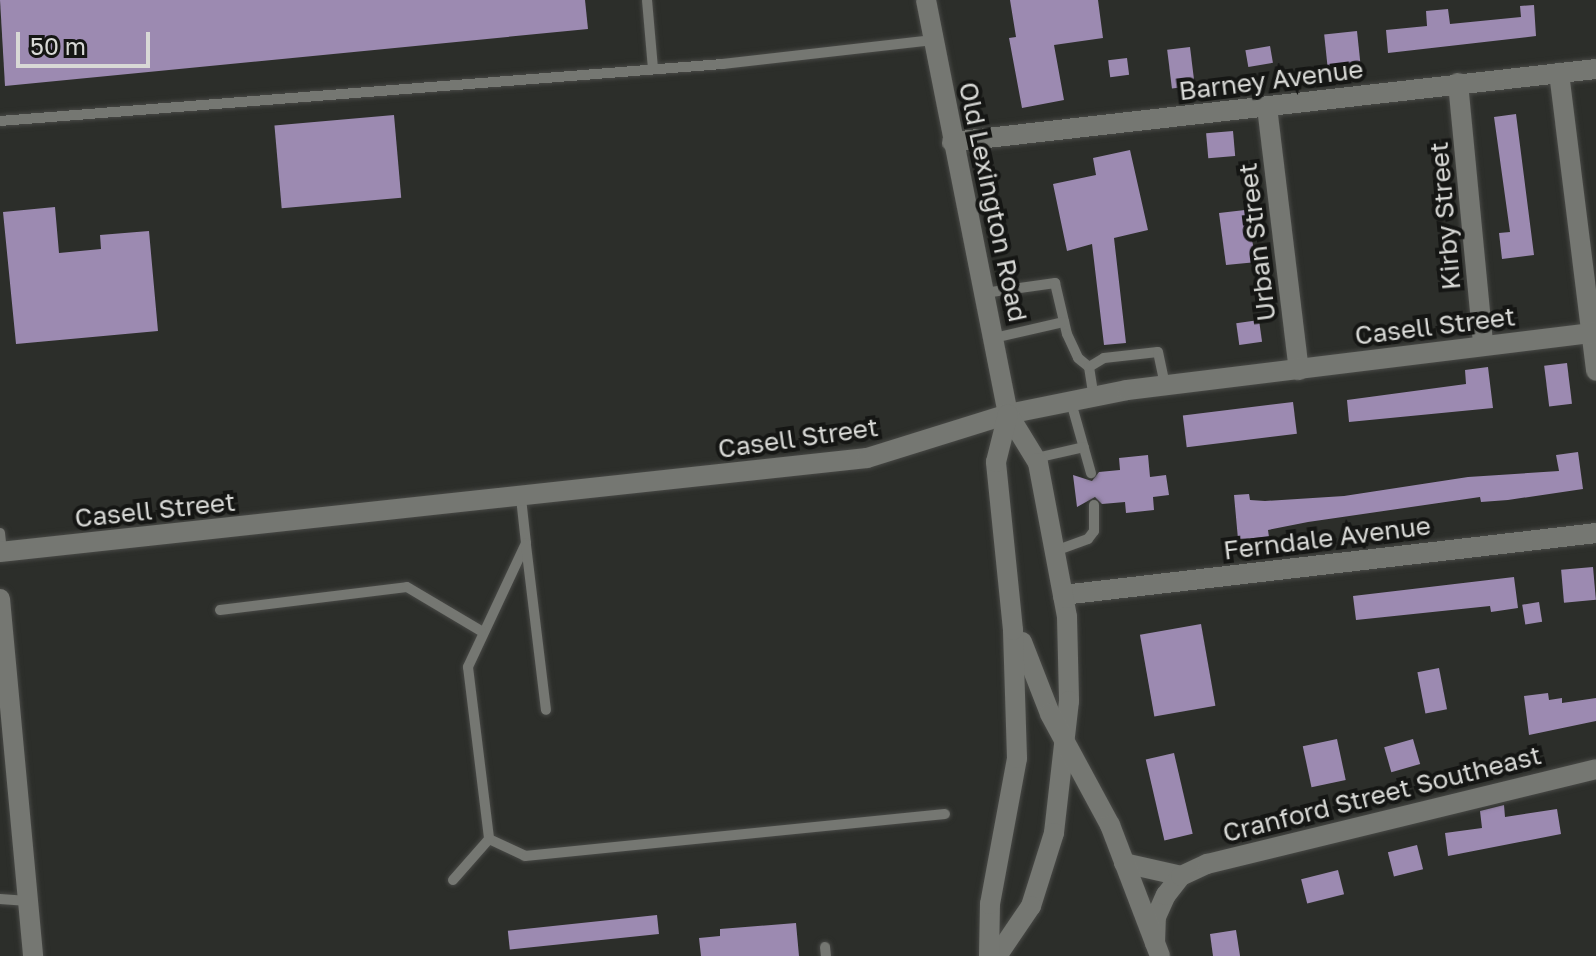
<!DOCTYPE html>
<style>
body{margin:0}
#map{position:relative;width:1596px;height:956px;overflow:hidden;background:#2c2e2a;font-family:"Golos Text",sans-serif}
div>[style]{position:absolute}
.building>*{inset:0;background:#9c8ab1;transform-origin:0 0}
.roads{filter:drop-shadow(0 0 2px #484946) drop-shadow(0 0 2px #484946)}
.lane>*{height:10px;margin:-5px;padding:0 5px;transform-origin:5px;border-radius:5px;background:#757772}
.street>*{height:20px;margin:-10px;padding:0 10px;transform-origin:10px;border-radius:10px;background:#757772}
.secondary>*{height:20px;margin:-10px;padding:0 10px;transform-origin:10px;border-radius:10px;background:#757772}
span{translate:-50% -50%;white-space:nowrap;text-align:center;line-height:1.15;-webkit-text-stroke:8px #151614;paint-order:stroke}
.street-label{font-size:26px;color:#d8d9d6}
.scale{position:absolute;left:16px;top:32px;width:134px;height:36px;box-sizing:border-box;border:4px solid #d8d9d6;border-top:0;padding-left:10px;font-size:24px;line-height:28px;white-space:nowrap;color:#d8d9d6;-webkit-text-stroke:6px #151614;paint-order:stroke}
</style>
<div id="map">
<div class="building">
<div style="clip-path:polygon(0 0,585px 0,588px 29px,5px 86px)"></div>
<div style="clip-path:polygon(1010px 0,1098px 0,1103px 38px,1054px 45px,1064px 100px,1022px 108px,1009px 38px,1016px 37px)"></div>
<div style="clip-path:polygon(1534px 5px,1536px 36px,1388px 53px,1386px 30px,1427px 26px,1426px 11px,1448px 9px,1450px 24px,1521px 17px,1520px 6px)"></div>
<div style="left:1357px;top:31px;width:36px;height:33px;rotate:84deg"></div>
<div style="left:1270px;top:46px;width:17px;height:25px;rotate:80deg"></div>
<div style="left:1190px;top:47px;width:39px;height:23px;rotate:83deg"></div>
<div style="left:1127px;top:58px;width:17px;height:19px;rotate:83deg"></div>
<div style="clip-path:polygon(1516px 114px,1534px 255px,1502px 259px,1499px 233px,1510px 232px,1494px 117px)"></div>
<div style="left:394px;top:115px;width:83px;height:120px;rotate:85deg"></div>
<div style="left:1233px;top:131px;width:25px;height:27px;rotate:85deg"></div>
<div style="clip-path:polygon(1130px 150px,1148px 230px,1114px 238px,1126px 343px,1104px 345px,1092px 244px,1067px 251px,1053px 184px,1096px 175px,1093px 158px)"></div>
<div style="clip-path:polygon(55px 207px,59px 253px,101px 249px,100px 235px,149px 231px,158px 331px,16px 344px,3px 212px)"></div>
<div style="clip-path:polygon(1245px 210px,1257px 262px,1226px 265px,1219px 213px)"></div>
<div style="left:1259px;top:320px;width:22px;height:23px;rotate:82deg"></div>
<div style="left:1567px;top:363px;width:41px;height:23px;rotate:83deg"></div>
<div style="clip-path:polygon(1488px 367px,1493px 408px,1349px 422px,1347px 400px,1466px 384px,1465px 370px)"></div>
<div style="left:1293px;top:402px;width:32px;height:111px;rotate:83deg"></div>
<div style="clip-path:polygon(1578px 452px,1583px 489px,1508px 500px,1481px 502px,1480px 497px,1308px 522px,1268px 530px,1269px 537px,1238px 539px,1234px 495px,1249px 494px,1250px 500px,1265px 501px,1344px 496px,1468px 477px,1559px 471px,1556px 455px)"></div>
<div style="clip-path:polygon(1148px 455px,1150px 477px,1166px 475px,1169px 495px,1153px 497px,1154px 510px,1126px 513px,1125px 502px,1102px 504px,1095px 497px,1077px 507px,1073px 475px,1092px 481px,1099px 472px,1120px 470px,1119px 458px)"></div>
<div style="left:1593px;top:567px;width:33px;height:32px;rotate:85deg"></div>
<div style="clip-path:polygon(1514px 577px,1518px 608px,1491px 612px,1490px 606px,1356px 620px,1353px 596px)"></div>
<div style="left:1539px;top:602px;width:20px;height:17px;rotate:81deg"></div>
<div style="left:1201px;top:624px;width:83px;height:62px;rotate:80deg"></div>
<div style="left:1439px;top:668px;width:42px;height:22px;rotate:79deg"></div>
<div style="clip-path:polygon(1548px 693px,1549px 700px,1562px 698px,1562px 703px,1596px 698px,1596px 721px,1529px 735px,1524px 696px)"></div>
<div style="left:1337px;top:739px;width:42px;height:35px;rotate:78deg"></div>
<div style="left:1413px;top:739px;width:26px;height:30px;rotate:74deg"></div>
<div style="left:1174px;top:753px;width:83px;height:29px;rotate:77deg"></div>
<div style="clip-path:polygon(1504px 805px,1505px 817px,1557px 809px,1561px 834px,1448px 856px,1445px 833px,1482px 828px,1480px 811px)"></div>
<div style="left:1417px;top:845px;width:25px;height:30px;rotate:76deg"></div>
<div style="left:1338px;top:870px;width:25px;height:38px;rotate:76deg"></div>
<div style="left:657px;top:915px;width:19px;height:150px;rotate:84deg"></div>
<div style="clip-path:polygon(796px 923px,799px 956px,701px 956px,699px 938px,720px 936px,720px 929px)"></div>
<div style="clip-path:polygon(1236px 930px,1240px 956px,1213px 956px,1210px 934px)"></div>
</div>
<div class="roads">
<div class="lane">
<div style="left:647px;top:0;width:69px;rotate:85deg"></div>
<div style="left:0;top:121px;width:725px;rotate:-4.51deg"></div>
<div style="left:723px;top:64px;width:211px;rotate:-6.5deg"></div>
<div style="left:984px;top:293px;width:72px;rotate:-8deg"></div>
<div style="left:1055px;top:283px;width:52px;rotate:76.8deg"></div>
<div style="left:1067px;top:334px;width:26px;rotate:65deg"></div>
<div style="left:1078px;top:358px;width:14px;rotate:39deg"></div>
<div style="left:1089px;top:367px;width:30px;rotate:81deg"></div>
<div style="left:994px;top:338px;width:72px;rotate:-12.9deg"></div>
<div style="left:1089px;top:367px;width:17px;rotate:-31deg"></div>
<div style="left:1104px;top:358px;width:54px;rotate:-6.3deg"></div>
<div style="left:1158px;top:352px;width:34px;rotate:78deg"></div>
<div style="left:1071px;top:402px;width:74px;rotate:74.3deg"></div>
<div style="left:1036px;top:458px;width:49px;rotate:-12.9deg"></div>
<div style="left:521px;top:498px;width:45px;rotate:83.7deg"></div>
<div style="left:526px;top:543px;width:137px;rotate:115.1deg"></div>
<div style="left:468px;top:667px;width:173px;rotate:83deg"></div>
<div style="left:489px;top:839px;width:40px;rotate:25deg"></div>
<div style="left:525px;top:856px;width:422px;rotate:-5.7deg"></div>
<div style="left:0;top:533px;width:19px;rotate:84deg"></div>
<div style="left:526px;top:545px;width:166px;rotate:83.1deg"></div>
<div style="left:1055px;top:551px;width:35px;rotate:-20deg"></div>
<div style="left:1088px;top:539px;width:10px;rotate:-53deg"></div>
<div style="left:1094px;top:531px;width:26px;rotate:-90deg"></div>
<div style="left:220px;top:610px;width:188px;rotate:-7deg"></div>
<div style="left:407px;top:587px;width:86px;rotate:30.7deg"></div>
<div style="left:453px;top:880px;width:55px;rotate:-48.7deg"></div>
<div style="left:0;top:899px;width:28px;rotate:4deg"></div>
<div style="left:825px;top:947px;width:9px;rotate:84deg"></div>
</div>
<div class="street">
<div style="left:1559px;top:73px;width:300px;rotate:82.9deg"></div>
<div style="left:1458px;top:83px;width:263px;rotate:84.5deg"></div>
<div style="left:1267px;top:107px;width:265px;rotate:83.1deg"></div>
<div style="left:952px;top:142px;width:648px;rotate:-6.47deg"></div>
<div style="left:1008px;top:414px;width:121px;rotate:-11.4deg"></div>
<div style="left:1127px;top:390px;width:473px;rotate:-7deg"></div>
<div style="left:1063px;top:595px;width:537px;rotate:-6.63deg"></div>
<div style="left:0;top:599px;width:359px;rotate:84.7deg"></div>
<div style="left:1124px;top:863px;width:58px;rotate:12.8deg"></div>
<div style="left:1155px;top:943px;width:26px;rotate:-88deg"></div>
<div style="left:1156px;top:917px;width:24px;rotate:-66deg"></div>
<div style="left:1166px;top:895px;width:24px;rotate:-52deg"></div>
<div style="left:1181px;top:876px;width:29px;rotate:-25deg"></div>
<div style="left:1207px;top:864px;width:400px;rotate:-13.7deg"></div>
</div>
<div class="secondary">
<div style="left:926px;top:0;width:422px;rotate:78.8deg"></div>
<div style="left:1008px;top:414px;width:57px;rotate:58.5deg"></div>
<div style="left:1038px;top:463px;width:157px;rotate:79.3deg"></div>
<div style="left:1067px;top:617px;width:84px;rotate:88.6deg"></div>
<div style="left:1069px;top:701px;width:133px;rotate:96.5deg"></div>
<div style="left:1054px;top:833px;width:77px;rotate:107.5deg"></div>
<div style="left:1031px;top:906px;width:60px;rotate:124.2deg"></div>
<div style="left:0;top:552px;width:872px;rotate:-6.19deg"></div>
<div style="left:867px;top:458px;width:148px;rotate:-17.3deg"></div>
<div style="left:1022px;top:642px;width:77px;rotate:68.7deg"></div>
<div style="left:1050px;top:714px;width:126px;rotate:61.6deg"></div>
<div style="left:1110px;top:825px;width:140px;rotate:69.1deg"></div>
<div style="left:989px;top:956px;width:52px;rotate:-88.9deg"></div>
<div style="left:990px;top:904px;width:148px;rotate:-79.5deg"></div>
<div style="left:1017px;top:758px;width:128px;rotate:-91.8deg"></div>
<div style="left:1013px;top:630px;width:169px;rotate:-95.8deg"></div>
<div style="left:996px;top:462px;width:49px;rotate:-76deg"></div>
</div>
</div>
<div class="street-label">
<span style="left:1271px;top:80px;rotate:-7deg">Barney Avenue</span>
<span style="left:993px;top:202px;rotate:78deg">Old Lexington Road</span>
<span style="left:1445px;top:216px;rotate:-95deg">Kirby Street</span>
<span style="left:1257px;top:242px;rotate:-97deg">Urban Street</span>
<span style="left:1435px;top:326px;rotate:-7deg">Casell Street</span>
<span style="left:798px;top:438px;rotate:-8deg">Casell Street</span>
<span style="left:155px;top:510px;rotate:-6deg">Casell Street</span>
<span style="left:1327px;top:538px;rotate:-7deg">Ferndale Avenue</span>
<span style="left:1382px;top:794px;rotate:-14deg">Cranford Street Southeast</span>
</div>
<div class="scale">50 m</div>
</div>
